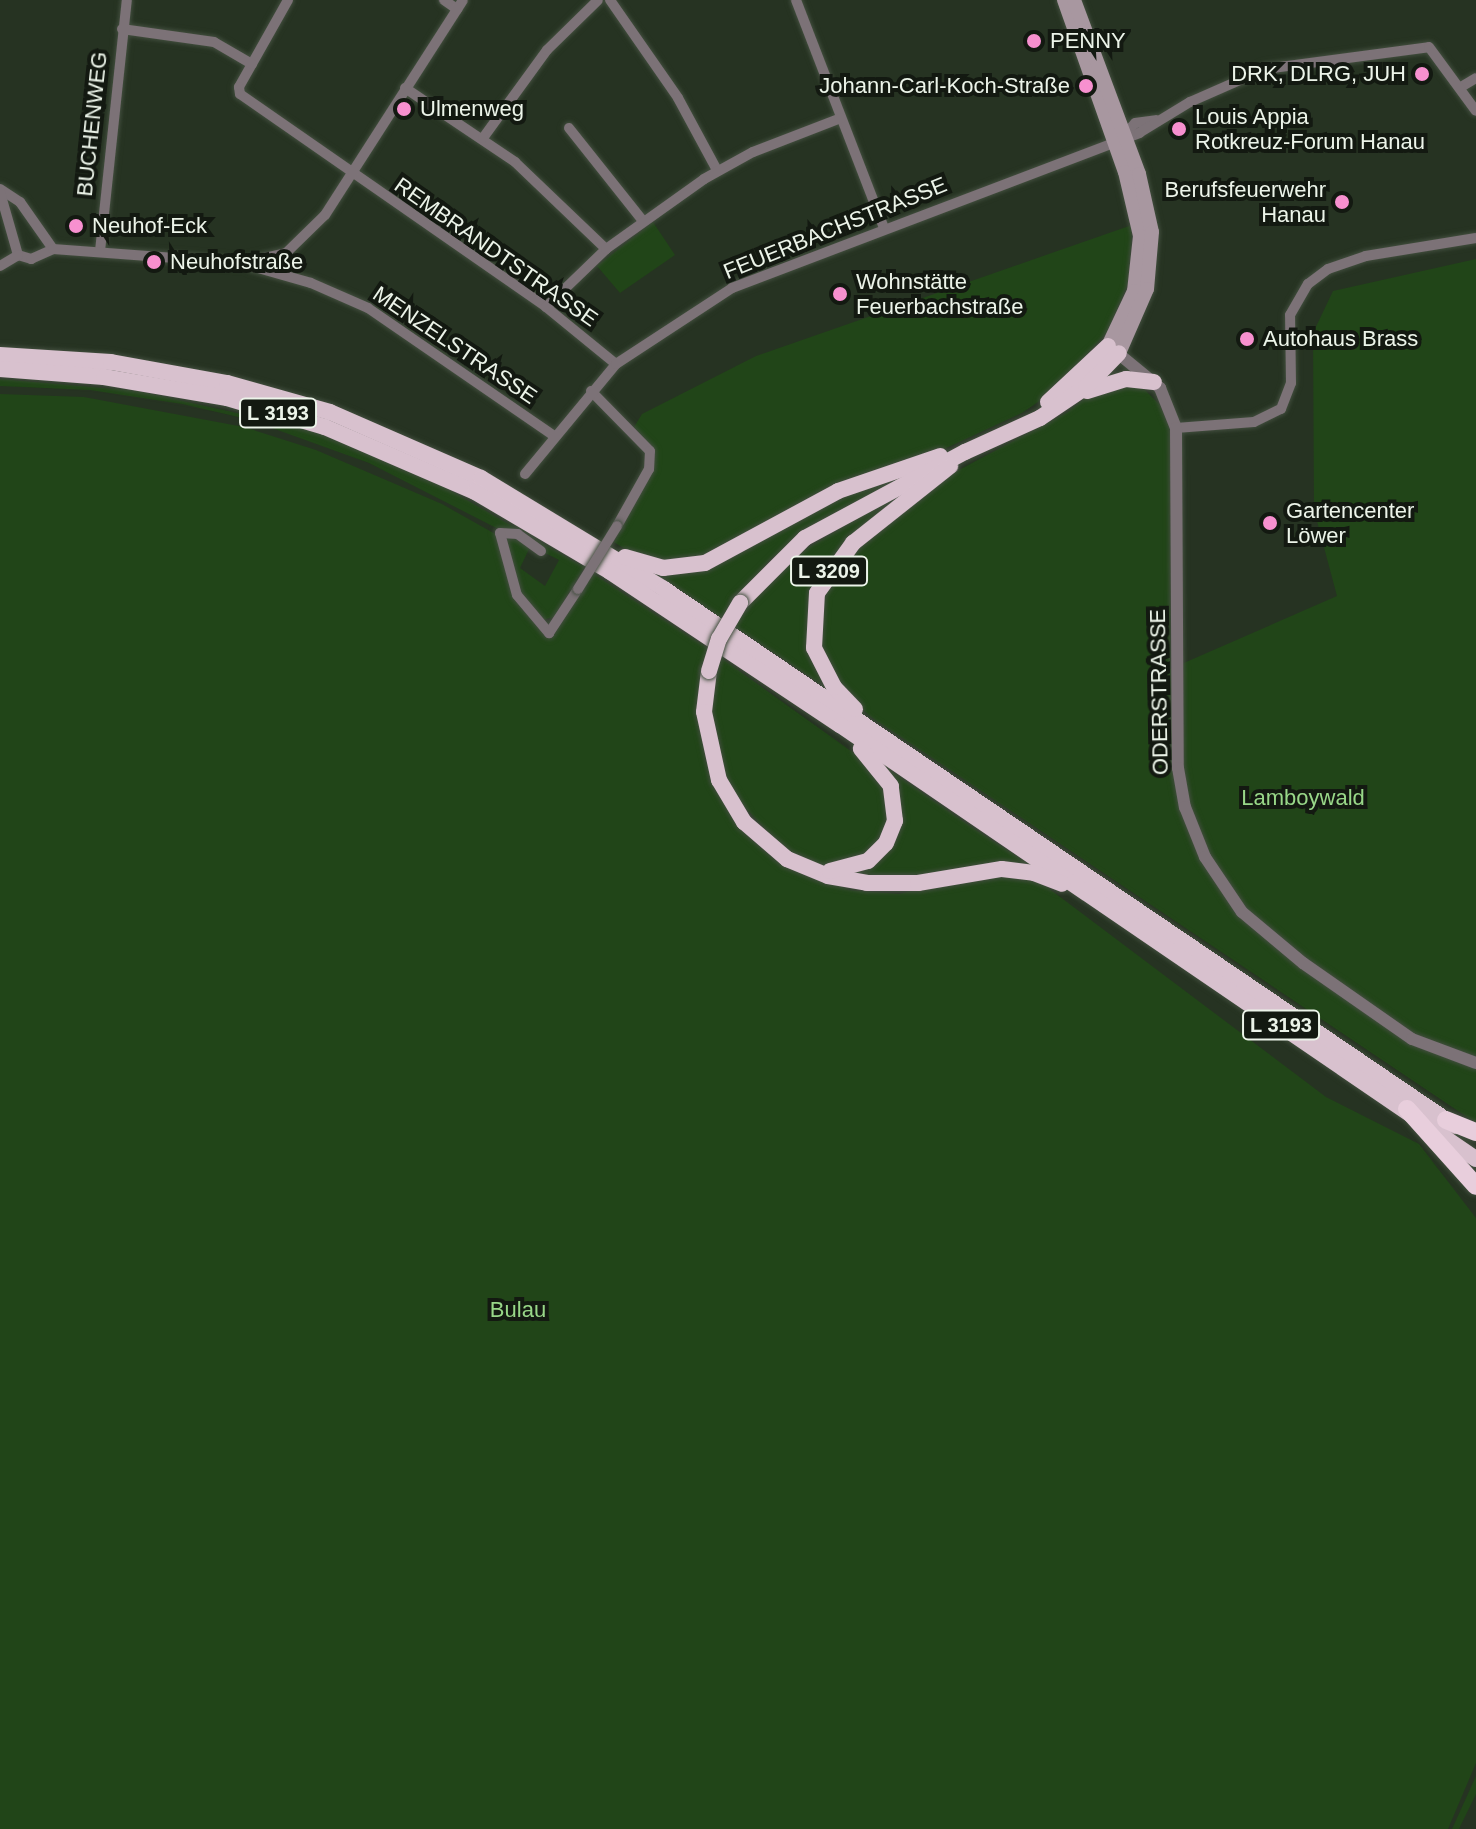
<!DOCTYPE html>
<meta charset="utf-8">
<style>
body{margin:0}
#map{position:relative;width:1476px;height:1829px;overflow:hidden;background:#263322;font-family:Helvetica,sans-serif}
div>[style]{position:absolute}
.green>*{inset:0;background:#214518}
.roads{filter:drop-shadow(0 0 2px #424e3e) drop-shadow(0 0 2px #424e3e)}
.minor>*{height:10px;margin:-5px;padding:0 5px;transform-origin:5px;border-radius:5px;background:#7c7277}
.tertiary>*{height:12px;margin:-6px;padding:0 6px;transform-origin:6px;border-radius:6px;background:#7c7277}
.secondary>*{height:14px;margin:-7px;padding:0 7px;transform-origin:7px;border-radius:7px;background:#a897a0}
.trunk>*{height:16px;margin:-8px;padding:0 8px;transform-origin:8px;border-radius:8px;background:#d8c1ce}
.motorway>*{height:18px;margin:-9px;padding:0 9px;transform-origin:9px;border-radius:9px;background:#e8cedc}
.bridges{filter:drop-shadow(0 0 2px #424e3e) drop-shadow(0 0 2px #424e3e)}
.minor-bridge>*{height:10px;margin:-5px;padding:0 5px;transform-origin:5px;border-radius:5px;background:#7c7277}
.trunk-bridge>*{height:16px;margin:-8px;padding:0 8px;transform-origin:8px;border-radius:8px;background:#d8c1ce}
.dots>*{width:22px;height:22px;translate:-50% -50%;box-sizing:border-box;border:4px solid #131911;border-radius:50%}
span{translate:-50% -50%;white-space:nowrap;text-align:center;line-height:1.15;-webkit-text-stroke:8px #131911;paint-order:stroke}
.shield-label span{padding:2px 6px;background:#131911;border:2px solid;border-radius:6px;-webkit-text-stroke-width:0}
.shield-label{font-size:20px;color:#ecf4e9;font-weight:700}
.poi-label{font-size:22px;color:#ecf4e9}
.left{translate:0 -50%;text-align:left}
.right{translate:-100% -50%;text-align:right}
.street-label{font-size:22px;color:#ecf4e9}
.park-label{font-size:22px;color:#98d788}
</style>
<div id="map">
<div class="green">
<div style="clip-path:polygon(653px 222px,675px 255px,620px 293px,597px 266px)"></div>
<div style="clip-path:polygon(1132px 225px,1128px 283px,1107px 332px,1051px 393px,1022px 413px,733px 547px,684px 564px,634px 555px,614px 542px,653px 466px,651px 447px,634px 427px,642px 414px,756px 356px)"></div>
<div style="clip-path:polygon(1476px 259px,1476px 1123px,871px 717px,847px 696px,818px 648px,818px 605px,844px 558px,913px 502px,957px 471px,1068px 412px,1107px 380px,1138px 383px,1160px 405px,1171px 431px,1170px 669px,1337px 596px,1314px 510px,1313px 333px,1333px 291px)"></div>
<div style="clip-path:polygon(0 379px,138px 391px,323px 432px,425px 476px,584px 567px,554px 617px,542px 620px,519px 594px,506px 535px,530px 547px,520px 568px,545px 586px,559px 560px,369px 463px,247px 419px,182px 404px,90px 390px,0 386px)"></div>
<div style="clip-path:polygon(0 394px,84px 397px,244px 427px,316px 450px,442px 504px,497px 535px,515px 595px,551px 639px,594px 574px,707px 648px,699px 697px,705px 758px,714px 784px,751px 839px,774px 859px,848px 890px,899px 894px,984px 874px,1039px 881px,1326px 1097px,1419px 1144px,1476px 1218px,1476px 1763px,1448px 1829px,0 1829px)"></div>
<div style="clip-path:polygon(921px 466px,771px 558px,721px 618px,653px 572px,682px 572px,801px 512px)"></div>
<div style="clip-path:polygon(916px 484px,878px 517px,810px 601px,808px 644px,823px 679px,819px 683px,732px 625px,789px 559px)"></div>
<div style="clip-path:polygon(720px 657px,876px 769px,890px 800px,885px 837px,858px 862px,827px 868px,791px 856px,738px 800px,725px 777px,711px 722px,711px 692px)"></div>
<div style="clip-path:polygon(885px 767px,973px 828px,1041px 872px,906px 881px,833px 874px,888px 847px)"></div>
<div style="clip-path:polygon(1476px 1776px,1476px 1794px,1459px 1829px,1452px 1829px)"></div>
</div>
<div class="roads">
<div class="minor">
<div style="left:288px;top:0;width:100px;rotate:119.4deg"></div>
<div style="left:239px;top:87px;width:7px;rotate:82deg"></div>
<div style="left:240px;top:94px;width:373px;rotate:34.8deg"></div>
<div style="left:546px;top:307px;width:90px;rotate:39.2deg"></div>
<div style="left:444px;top:0;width:16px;rotate:35deg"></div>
<div style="left:610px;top:0;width:119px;rotate:55.2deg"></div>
<div style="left:678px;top:98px;width:82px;rotate:61.6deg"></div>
<div style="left:796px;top:0;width:244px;rotate:68.9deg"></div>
<div style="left:122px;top:29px;width:93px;rotate:8deg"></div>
<div style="left:214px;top:42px;width:44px;rotate:30.1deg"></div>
<div style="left:1461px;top:87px;width:17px;rotate:-31deg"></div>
<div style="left:405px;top:88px;width:133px;rotate:33.9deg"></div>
<div style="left:515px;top:162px;width:126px;rotate:43.7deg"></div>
<div style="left:569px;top:128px;width:119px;rotate:51.5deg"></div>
<div style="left:1124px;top:135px;width:16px;rotate:-47deg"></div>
<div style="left:1135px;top:123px;width:21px;rotate:-8deg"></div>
<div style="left:483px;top:138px;width:109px;rotate:-54deg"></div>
<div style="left:547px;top:50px;width:71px;rotate:-44.4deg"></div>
<div style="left:0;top:189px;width:24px;rotate:33deg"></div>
<div style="left:20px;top:202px;width:57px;rotate:54.9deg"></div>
<div style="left:0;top:192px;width:66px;rotate:74.1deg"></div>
<div style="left:100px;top:251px;width:252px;rotate:-83.9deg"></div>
<div style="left:18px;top:255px;width:14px;rotate:17deg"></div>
<div style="left:31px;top:259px;width:24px;rotate:-24deg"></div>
<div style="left:53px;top:249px;width:190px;rotate:4.2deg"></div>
<div style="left:242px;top:263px;width:45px;rotate:-12.8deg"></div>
<div style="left:286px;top:253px;width:54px;rotate:-44.3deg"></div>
<div style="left:325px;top:215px;width:255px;rotate:-57.3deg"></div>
<div style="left:0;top:266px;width:21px;rotate:-31deg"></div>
<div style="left:251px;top:266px;width:62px;rotate:15.8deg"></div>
<div style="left:311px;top:283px;width:62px;rotate:23.7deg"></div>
<div style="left:368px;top:308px;width:224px;rotate:34.5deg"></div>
<div style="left:546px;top:307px;width:83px;rotate:-44deg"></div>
<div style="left:606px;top:249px;width:120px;rotate:-35.5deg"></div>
<div style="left:704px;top:179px;width:56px;rotate:-28.9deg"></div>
<div style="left:753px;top:152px;width:94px;rotate:-21.1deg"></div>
<div style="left:591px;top:391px;width:84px;rotate:45.5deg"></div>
<div style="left:650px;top:451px;width:18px;rotate:93deg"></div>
<div style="left:649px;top:469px;width:65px;rotate:119.3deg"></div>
<div style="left:1176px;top:428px;width:78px;rotate:-4.4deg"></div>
<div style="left:1254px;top:422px;width:30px;rotate:-26deg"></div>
<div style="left:1281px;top:409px;width:28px;rotate:-69deg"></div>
<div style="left:1291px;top:383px;width:68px;rotate:-90.8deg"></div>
<div style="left:1290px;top:315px;width:36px;rotate:-60deg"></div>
<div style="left:1308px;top:284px;width:25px;rotate:-37deg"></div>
<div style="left:1328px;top:269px;width:40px;rotate:-18.9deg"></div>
<div style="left:1366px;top:256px;width:111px;rotate:-9.3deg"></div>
<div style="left:525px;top:474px;width:143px;rotate:-50.4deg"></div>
<div style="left:616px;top:364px;width:139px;rotate:-33.2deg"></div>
<div style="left:732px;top:288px;width:436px;rotate:-20.8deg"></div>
<div style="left:1139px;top:133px;width:60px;rotate:-31.3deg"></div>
<div style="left:1190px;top:102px;width:82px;rotate:-23.7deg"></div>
<div style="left:1265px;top:69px;width:165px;rotate:-7.6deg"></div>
<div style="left:1429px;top:47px;width:79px;rotate:53.7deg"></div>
<div style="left:541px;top:551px;width:29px;rotate:-144deg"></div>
<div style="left:518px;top:534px;width:18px;rotate:-177deg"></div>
<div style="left:500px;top:533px;width:64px;rotate:74.7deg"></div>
<div style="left:517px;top:595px;width:50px;rotate:49.9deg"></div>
<div style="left:549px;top:633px;width:53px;rotate:-56.6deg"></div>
</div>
<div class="tertiary">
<div style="left:1114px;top:350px;width:60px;rotate:39.6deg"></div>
<div style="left:1160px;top:388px;width:43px;rotate:68.2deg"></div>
<div style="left:1176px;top:428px;width:340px;rotate:89.7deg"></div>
<div style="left:1178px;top:768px;width:40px;rotate:80deg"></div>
<div style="left:1185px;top:807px;width:54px;rotate:68.2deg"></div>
<div style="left:1205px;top:857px;width:66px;rotate:56.1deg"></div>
<div style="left:1242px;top:912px;width:80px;rotate:39.9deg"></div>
<div style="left:1303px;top:963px;width:133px;rotate:34.9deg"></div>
<div style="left:1412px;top:1039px;width:68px;rotate:20.6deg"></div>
</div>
<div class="secondary">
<div style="left:1064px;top:0;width:182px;rotate:70.5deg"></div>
<div style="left:1125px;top:172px;width:66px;rotate:76.8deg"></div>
<div style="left:1140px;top:236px;width:55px;rotate:96.2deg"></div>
<div style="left:1134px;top:291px;width:61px;rotate:115.3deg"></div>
<div style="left:1074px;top:0;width:186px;rotate:69.5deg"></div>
<div style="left:1139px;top:174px;width:59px;rotate:77.4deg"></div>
<div style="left:1152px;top:232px;width:57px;rotate:95deg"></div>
<div style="left:1147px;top:289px;width:70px;rotate:113.6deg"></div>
</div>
<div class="trunk">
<div style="left:0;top:355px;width:111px;rotate:3.6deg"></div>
<div style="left:111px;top:362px;width:118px;rotate:10.3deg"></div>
<div style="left:227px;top:383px;width:107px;rotate:15.7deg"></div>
<div style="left:330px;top:412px;width:165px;rotate:23.6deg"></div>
<div style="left:481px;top:478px;width:214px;rotate:31.2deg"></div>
<div style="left:664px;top:589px;width:956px;rotate:34.17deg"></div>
<div style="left:0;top:369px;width:104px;rotate:4.4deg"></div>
<div style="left:104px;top:377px;width:125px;rotate:9.7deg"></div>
<div style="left:227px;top:398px;width:102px;rotate:16.5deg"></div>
<div style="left:325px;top:427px;width:163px;rotate:23.4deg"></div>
<div style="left:475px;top:492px;width:156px;rotate:30.5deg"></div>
<div style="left:609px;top:571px;width:278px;rotate:33.7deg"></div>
<div style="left:840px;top:725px;width:770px;rotate:34.31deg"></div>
<div style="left:1087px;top:391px;width:41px;rotate:-17.1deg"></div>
<div style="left:1126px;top:379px;width:28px;rotate:6deg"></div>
<div style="left:1048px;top:402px;width:82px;rotate:-43deg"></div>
<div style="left:625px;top:557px;width:40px;rotate:16deg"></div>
<div style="left:663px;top:568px;width:42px;rotate:-6.8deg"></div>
<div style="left:705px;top:563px;width:151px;rotate:-28.4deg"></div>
<div style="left:838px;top:491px;width:108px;rotate:-18.9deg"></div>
<div style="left:740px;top:603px;width:92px;rotate:-45deg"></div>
<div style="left:805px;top:538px;width:182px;rotate:-28.3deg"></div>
<div style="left:965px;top:452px;width:82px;rotate:-24.4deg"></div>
<div style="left:1040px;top:418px;width:55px;rotate:-34deg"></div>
<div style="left:1086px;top:387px;width:47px;rotate:-45.9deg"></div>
<div style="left:709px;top:671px;width:41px;rotate:97deg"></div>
<div style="left:704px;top:712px;width:70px;rotate:77.6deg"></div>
<div style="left:719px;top:780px;width:49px;rotate:59.2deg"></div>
<div style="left:744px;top:822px;width:57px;rotate:40.7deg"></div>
<div style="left:787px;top:859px;width:44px;rotate:22.5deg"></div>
<div style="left:828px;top:876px;width:40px;rotate:10deg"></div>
<div style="left:867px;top:883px;width:51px"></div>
<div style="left:918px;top:883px;width:85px;rotate:-9.5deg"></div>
<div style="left:1002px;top:869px;width:32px;rotate:7deg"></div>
<div style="left:1034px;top:873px;width:30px;rotate:21deg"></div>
<div style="left:855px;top:709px;width:30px;rotate:-134deg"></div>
<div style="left:834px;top:687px;width:44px;rotate:-117.1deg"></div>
<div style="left:814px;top:648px;width:55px;rotate:-86.9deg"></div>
<div style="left:817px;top:593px;width:62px;rotate:-54.2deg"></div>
<div style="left:853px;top:543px;width:124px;rotate:-38.4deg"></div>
<div style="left:830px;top:871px;width:39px;rotate:-15deg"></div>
<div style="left:868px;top:861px;width:25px;rotate:-45deg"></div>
<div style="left:886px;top:843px;width:24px;rotate:-68deg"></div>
<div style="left:895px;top:821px;width:35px;rotate:-97deg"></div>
<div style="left:891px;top:786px;width:48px;rotate:-129deg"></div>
</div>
<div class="motorway">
<div style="left:1407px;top:1109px;width:103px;rotate:48.1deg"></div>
<div style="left:1446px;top:1120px;width:32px;rotate:22deg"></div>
</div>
</div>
<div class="bridges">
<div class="minor-bridge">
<div style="left:578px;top:589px;width:74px;rotate:-58.2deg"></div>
</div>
<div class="trunk-bridge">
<div style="left:709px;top:671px;width:34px;rotate:-73deg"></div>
<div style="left:719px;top:639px;width:42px;rotate:-59.7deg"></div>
</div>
</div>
<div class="dots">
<div style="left:1034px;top:41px;background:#f790cf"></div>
<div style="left:1422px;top:74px;background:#f790cf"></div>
<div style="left:1086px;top:86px;background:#f790cf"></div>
<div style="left:404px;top:109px;background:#f790cf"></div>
<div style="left:1179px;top:129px;background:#f790cf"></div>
<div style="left:1342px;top:202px;background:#f790cf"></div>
<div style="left:76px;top:226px;background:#f790cf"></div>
<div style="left:154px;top:262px;background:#f790cf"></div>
<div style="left:840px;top:294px;background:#f790cf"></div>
<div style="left:1247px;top:339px;background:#f790cf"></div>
<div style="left:1270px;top:523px;background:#f790cf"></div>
</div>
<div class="shield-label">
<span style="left:278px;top:413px">L 3193</span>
<span style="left:829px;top:571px">L 3209</span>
<span style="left:1281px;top:1025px">L 3193</span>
</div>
<div class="poi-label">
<span class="left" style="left:1050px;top:41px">PENNY</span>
<span class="right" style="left:1406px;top:74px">DRK, DLRG, JUH</span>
<span class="right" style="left:1070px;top:86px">Johann-Carl-Koch-Straße</span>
<span class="left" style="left:420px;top:109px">Ulmenweg</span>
<span class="left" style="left:1195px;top:129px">Louis Appia<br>Rotkreuz-Forum Hanau</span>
<span class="right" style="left:1326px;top:202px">Berufsfeuerwehr<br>Hanau</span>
<span class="left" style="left:92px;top:226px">Neuhof-Eck</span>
<span class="left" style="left:170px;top:262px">Neuhofstraße</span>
<span class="left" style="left:856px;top:294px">Wohnstätte<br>Feuerbachstraße</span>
<span class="left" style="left:1263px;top:339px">Autohaus Brass</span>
<span class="left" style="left:1286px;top:523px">Gartencenter<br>Löwer</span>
</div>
<div class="street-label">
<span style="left:92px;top:124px;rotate:-84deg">BUCHENWEG</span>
<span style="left:835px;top:228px;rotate:-22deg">FEUERBACHSTRASSE</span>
<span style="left:496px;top:252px;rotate:35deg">REMBRANDTSTRASSE</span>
<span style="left:455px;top:345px;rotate:34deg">MENZELSTRASSE</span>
<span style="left:1159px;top:692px;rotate:-91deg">ODERSTRASSE</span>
</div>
<div class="park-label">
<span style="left:1303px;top:798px">Lamboywald</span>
<span style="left:518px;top:1310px">Bulau</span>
</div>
</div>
